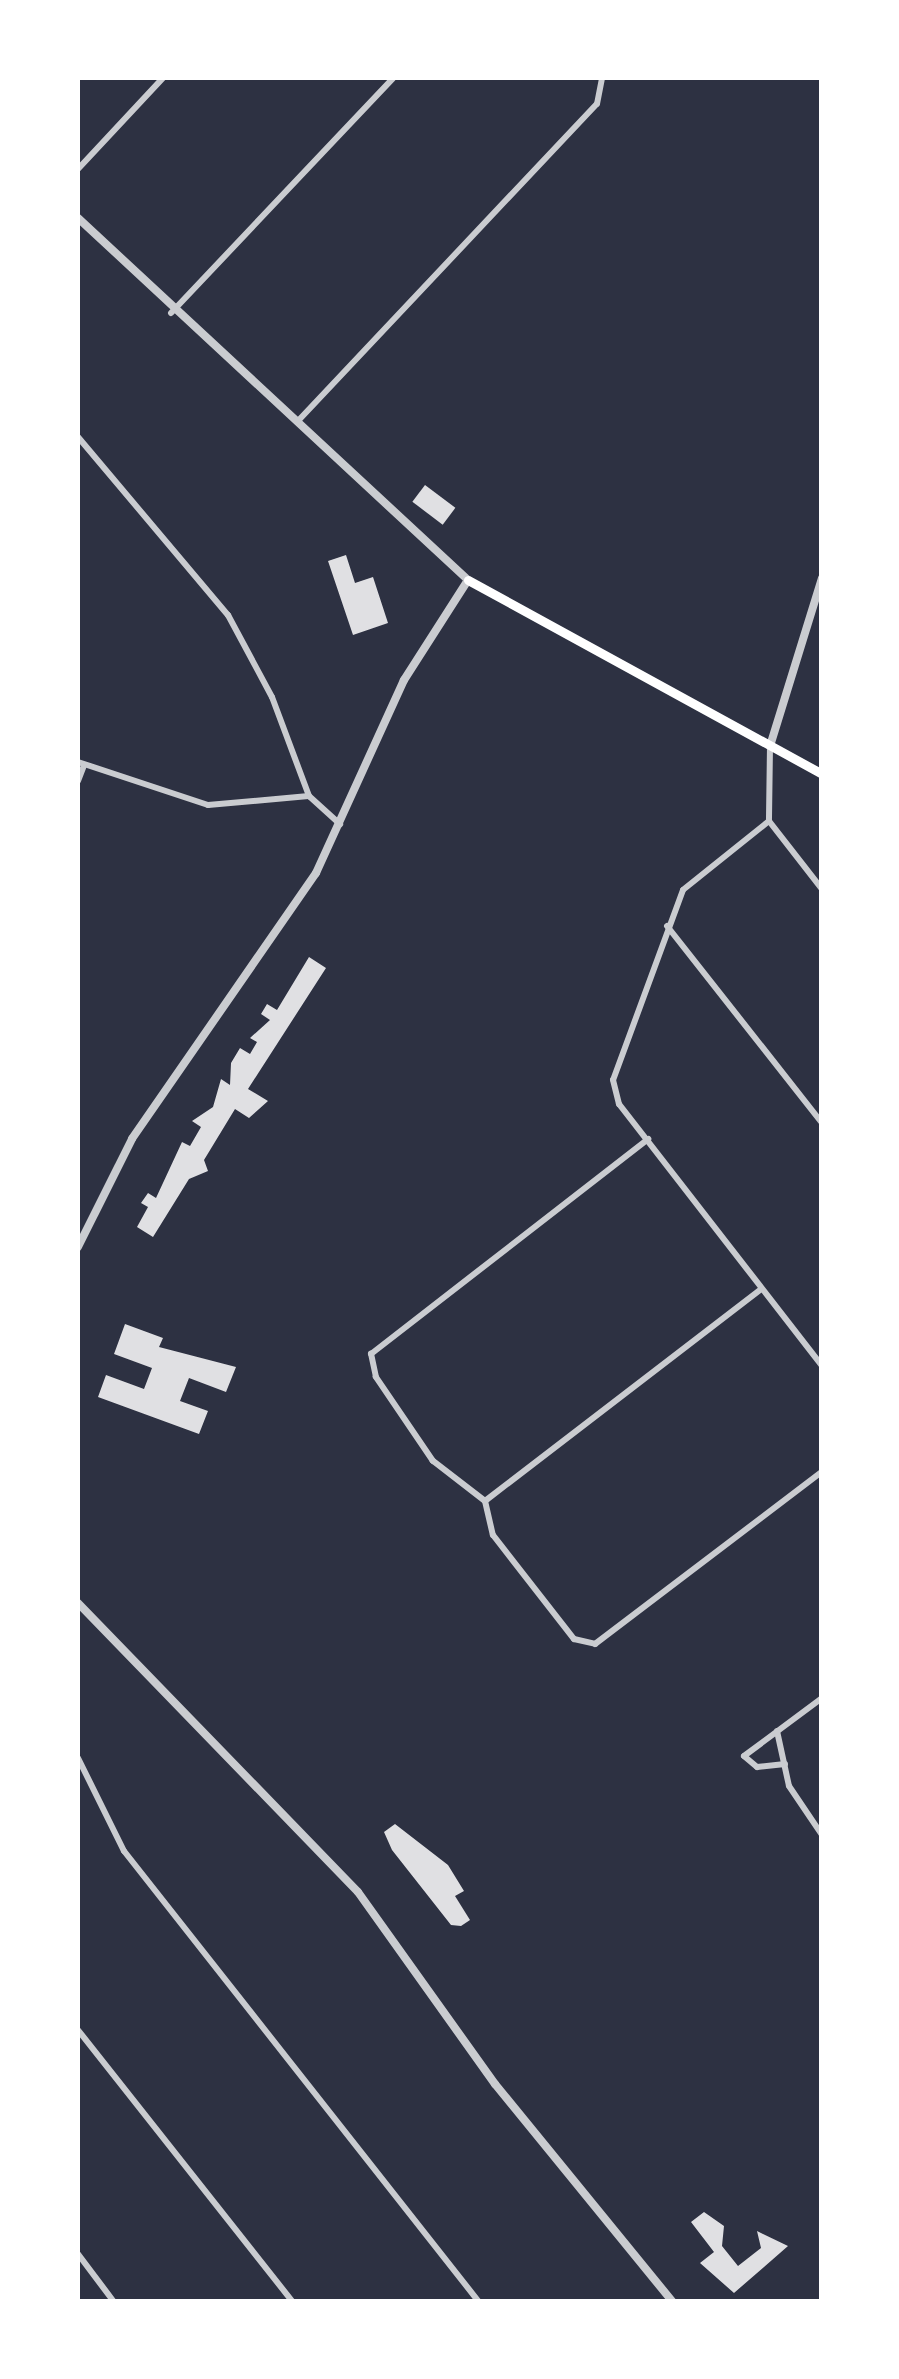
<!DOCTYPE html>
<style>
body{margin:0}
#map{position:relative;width:899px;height:2379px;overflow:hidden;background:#2d3142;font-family:"Source Sans 3",sans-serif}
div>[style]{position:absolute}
.building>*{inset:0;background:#e0e0e3;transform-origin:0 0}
.minor>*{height:6px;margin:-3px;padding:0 3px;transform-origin:3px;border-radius:3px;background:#caccd0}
.tertiary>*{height:8px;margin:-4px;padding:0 4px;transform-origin:4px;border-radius:4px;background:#caccd0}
.secondary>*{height:9px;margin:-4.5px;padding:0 4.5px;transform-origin:4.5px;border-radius:4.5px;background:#fff}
span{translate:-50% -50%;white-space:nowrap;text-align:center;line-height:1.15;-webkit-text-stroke:10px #fff;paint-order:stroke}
.frame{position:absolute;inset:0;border:80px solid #fff;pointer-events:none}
</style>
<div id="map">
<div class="building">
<div style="left:425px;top:485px;width:38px;height:21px;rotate:37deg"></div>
<div style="clip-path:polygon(346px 555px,355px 583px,373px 577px,388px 623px,353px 635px,328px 561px)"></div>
<div style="clip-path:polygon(309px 957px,326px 968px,248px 1089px,268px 1101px,249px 1118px,235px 1109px,204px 1160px,208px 1171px,189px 1179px,153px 1237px,137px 1227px,148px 1207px,141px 1203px,148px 1193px,156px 1198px,182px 1142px,190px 1146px,201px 1127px,192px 1121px,213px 1107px,221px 1079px,230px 1085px,231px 1063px,240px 1048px,250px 1054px,257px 1042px,250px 1038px,270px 1020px,261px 1014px,267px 1004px,277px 1010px)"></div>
<div style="clip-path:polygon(125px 1324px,163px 1338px,159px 1347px,236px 1367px,226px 1392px,189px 1378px,180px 1401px,208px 1411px,199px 1434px,98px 1397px,106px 1375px,144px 1389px,152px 1368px,114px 1354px)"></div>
<div style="clip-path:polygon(395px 1824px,448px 1865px,464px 1891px,455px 1896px,470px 1920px,461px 1926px,451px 1925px,392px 1850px,384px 1832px)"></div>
<div style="clip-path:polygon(704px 2212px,724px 2226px,722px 2246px,738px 2266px,761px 2248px,757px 2231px,788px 2246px,734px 2293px,700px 2263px,714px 2252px,691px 2222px)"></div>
</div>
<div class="minor">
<div style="left:78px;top:169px;width:125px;rotate:-47deg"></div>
<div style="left:171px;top:313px;width:323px;rotate:-46.6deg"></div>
<div style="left:297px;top:422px;width:437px;rotate:-46.7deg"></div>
<div style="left:597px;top:104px;width:26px;rotate:-79deg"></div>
<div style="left:78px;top:437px;width:233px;rotate:49.9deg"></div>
<div style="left:228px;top:615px;width:93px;rotate:61.8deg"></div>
<div style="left:272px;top:697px;width:106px;rotate:69.5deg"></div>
<div style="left:309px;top:796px;width:42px;rotate:42.1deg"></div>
<div style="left:770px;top:746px;width:75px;rotate:90.8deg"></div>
<div style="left:769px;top:821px;width:86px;rotate:52.1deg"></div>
<div style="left:78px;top:762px;width:137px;rotate:18.3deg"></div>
<div style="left:208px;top:805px;width:101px;rotate:-5.1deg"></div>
<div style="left:78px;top:781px;width:17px;rotate:-69deg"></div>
<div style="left:769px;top:821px;width:110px;rotate:141.3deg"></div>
<div style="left:683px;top:890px;width:202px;rotate:110.2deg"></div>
<div style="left:613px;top:1080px;width:25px;rotate:76deg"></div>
<div style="left:619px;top:1104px;width:331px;rotate:52.2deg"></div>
<div style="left:667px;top:926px;width:251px;rotate:51.8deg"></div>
<div style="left:485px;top:1501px;width:66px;rotate:-142.4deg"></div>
<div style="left:433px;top:1461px;width:102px;rotate:-124.2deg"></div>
<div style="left:376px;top:1377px;width:24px;rotate:-102deg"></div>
<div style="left:371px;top:1354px;width:351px;rotate:-37.8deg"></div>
<div style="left:485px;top:1501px;width:35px;rotate:77deg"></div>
<div style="left:493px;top:1535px;width:132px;rotate:52.1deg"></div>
<div style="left:574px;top:1639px;width:22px;rotate:13deg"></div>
<div style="left:595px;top:1644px;width:285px;rotate:-37.2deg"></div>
<div style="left:485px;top:1501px;width:348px;rotate:-37.5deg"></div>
<div style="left:777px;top:1731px;width:56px;rotate:77.7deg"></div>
<div style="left:789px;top:1786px;width:59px;rotate:56deg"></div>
<div style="left:78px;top:1758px;width:104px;rotate:63.7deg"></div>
<div style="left:124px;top:1851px;width:574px;rotate:51.79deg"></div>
<div style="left:785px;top:1764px;width:28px;rotate:174deg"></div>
<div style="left:757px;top:1767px;width:17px;rotate:-140deg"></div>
<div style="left:744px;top:1756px;width:97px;rotate:-36.6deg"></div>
<div style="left:78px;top:2030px;width:347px;rotate:51.7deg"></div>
<div style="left:78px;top:2254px;width:60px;rotate:53.1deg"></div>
</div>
<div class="tertiary">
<div style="left:78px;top:218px;width:532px;rotate:42.87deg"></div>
<div style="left:468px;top:580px;width:119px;rotate:122.6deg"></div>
<div style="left:404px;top:680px;width:212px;rotate:114.5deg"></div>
<div style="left:316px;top:873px;width:323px;rotate:124.7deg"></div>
<div style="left:132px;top:1139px;width:121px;rotate:116.6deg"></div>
<div style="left:770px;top:746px;width:176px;rotate:-72.8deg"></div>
<div style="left:78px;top:1603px;width:402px;rotate:45.9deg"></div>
<div style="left:358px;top:1892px;width:236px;rotate:54.5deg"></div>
<div style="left:495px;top:2084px;width:281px;rotate:50.8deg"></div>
</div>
<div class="secondary">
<div style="left:468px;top:580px;width:404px;rotate:28.7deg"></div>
</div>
<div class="frame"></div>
</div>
